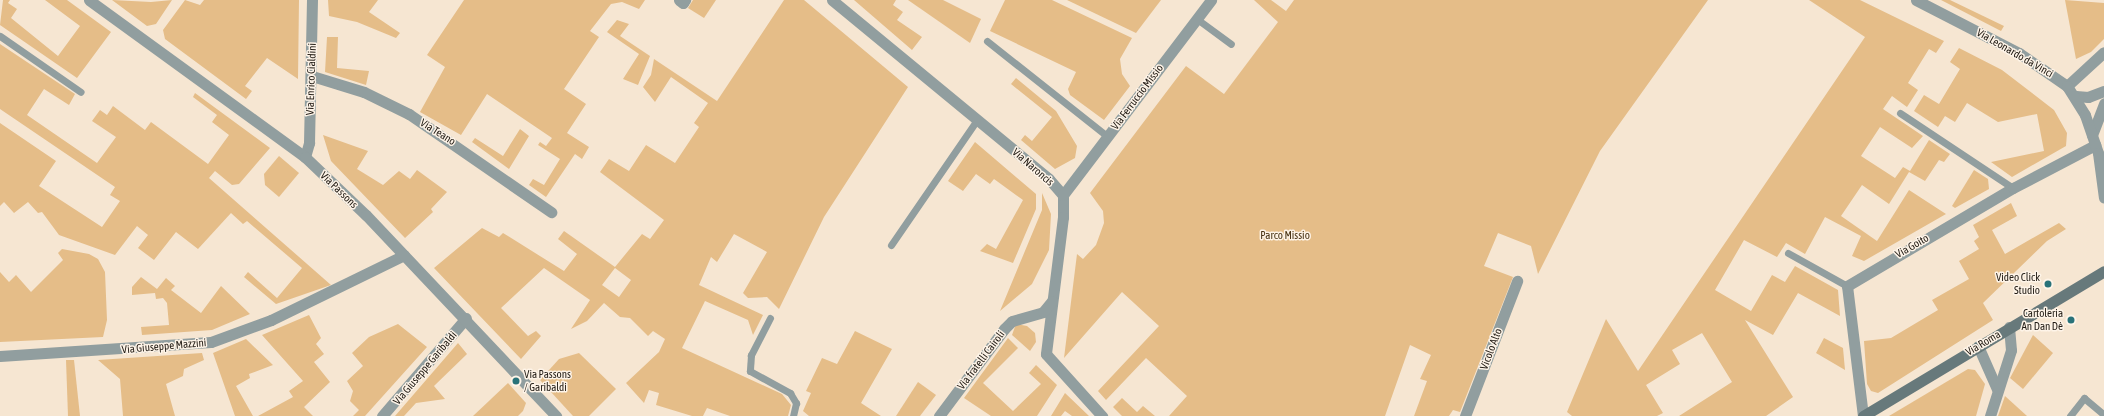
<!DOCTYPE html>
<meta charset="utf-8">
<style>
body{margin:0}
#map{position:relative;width:2104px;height:416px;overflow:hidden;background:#f6e6d2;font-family:"Asap Condensed",sans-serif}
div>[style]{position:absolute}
.green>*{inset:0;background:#e5bd88}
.service>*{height:7px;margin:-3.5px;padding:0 3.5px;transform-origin:3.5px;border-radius:3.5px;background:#919e9f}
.minor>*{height:11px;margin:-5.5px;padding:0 5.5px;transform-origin:5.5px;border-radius:5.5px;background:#919e9f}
.tertiary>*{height:11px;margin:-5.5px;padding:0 5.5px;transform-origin:5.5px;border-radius:5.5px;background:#919e9f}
.secondary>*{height:11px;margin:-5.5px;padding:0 5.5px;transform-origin:5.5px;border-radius:5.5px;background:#67797b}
.dots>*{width:11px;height:11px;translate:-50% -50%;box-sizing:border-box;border:2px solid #fef4e8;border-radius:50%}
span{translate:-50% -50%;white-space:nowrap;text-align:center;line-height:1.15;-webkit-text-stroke:3px #fef4e8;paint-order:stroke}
.street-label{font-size:11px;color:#211b14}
.park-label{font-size:11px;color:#452f0f}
.poi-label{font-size:11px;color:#211b14}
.right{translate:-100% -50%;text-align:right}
.left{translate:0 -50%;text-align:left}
</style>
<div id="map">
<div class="green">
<div style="clip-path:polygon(3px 0,10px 0,8px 3px,17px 9px,11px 18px,58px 56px,80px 26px,45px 0,67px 0,111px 32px,77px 78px,0 25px)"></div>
<div style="clip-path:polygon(112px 0,151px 2px,172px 0,156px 24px,147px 26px)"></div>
<div style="clip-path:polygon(185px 0,200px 5px,204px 0,299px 0,298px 79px,267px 58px,245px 86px,252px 91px,246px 99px,165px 39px,163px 30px)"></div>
<div style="clip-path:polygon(328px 0,378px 0,369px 12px,400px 33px,396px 38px,357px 22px,329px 16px)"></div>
<div style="clip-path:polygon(464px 0,645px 0,639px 9px,622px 2px,611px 4px,590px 31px,599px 37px,564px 89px,586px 104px,567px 133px,589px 147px,582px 159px,575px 154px,546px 197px,529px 185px,533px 179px,544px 185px,560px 159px,538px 145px,540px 142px,546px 146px,552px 138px,487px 94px,461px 135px,420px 112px,445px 67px,427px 55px)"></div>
<div style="clip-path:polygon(693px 0,716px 0,704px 18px,688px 8px)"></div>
<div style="clip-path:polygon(evenodd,784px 0,804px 0,908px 87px,824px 217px,779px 309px,767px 297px,748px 298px,743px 293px,767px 252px,734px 234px,717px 262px,711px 257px,699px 285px,763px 315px,753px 335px,748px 320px,705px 301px,682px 348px,782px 394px,791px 405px,788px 416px,730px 416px,707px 408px,703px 416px,692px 416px,656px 405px,659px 393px,649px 390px,644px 403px,626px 383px,659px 352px,665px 339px,653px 331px,648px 336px,630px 318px,620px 317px,604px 303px,587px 321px,571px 329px,590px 300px,544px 268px,501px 308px,528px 336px,536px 331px,541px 336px,521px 359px,434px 268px,482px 228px,499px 237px,503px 233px,564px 271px,577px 254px,558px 239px,564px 231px,615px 267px,642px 234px,650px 239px,664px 220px,600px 172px,609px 159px,629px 171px,646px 145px,675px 163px,699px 127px,694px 123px,708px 103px,671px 77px,655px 102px,643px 87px,651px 75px,654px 59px,717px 101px,784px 0,615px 268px,631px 280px,619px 297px,602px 285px,615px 268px)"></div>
<div style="clip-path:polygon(854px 0,896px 0,893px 5px,903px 12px,897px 20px,922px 37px,912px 50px)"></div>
<div style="clip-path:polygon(908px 0,943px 0,981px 19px,970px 43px)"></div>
<div style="clip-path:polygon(1005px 0,1052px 0,1132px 38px,1120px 59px,1122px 74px,1130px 86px,1104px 120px,1070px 95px,1068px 89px,1076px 72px,990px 31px)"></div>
<div style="clip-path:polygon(1067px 0,1161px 0,1136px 33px)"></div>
<div style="clip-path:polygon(1254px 0,1271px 0,1286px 11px,1294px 0,1708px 0,1600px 151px,1538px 274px,1531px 246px,1498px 233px,1484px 266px,1513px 277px,1460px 412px,1453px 410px,1449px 416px,1414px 416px,1427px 381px,1420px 379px,1431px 355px,1410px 345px,1385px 416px,1169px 416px,1187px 396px,1146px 358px,1106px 400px,1098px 391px,1159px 326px,1122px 292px,1064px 358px,1077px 254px,1083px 259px,1096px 245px,1104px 223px,1103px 211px,1090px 193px,1186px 66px,1224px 94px,1278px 22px)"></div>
<div style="clip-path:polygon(1809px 0,1860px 0,1944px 41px,1936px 53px,1929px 49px,1908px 83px,1918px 90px,1907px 107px,1892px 96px,1883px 109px,1923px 136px,1912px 148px,1880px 127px,1861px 156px,1895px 178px,1903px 167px,1910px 171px,1929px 140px,1950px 154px,1944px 162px,1939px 160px,1925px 181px,1909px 172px,1889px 204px,1862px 185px,1841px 216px,1877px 241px,1909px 190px,1946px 214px,1864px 261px,1852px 256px,1861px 236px,1825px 217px,1805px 254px,1786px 243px,1777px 257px,1744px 240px,1715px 290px,1751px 311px,1772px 275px,1785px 282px,1795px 266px,1838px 290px,1840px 316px,1798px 293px,1773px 335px,1745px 320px,1793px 397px,1766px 416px,1679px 416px,1732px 382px,1702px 333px,1672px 350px,1680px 364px,1646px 385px,1663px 413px,1657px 416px,1572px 416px,1567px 412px,1606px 319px,1638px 371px,1865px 37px)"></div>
<div style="clip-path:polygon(1941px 0,1950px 0,2004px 26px,2001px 31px)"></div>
<div style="clip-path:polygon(2065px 0,2104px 3px,2104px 39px,2091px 52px,2076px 59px)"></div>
<div style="clip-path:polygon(617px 20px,629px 24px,620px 36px,650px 56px,638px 85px,623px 79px,639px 54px,607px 32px)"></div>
<div style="clip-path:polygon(327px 37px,338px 37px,337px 68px,369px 71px,366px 85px,325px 72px)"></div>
<div style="clip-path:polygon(0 44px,75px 94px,69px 105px,44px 89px,27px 115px,97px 163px,116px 137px,92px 121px,100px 110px,107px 115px,113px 106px,145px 130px,151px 122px,208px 164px,229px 135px,212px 122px,217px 115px,193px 97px,195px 93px,270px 148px,239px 184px,232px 185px,215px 171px,209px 178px,331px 285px,276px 304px,244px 277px,248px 272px,277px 298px,302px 268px,247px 221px,243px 224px,231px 213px,198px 249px,176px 232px,154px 260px,138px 248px,148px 235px,137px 226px,115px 255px,59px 235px,42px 212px,38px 213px,28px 202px,14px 213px,4px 202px,0 206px,0 123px,56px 161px,39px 186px,102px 227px,120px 201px,110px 195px,115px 187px,0 109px)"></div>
<div style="clip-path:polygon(1959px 48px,2002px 70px,2054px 110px,2067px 133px,2066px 146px,2012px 177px,1991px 162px,2044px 151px,2037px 114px,1998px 122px,1967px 103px,1955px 122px,1945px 116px,1938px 127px,1914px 111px,1924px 95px,1939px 104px,1960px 69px,1950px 62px)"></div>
<div style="clip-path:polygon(1016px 78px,1056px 111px,1077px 146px,1075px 158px,1055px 169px,1021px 140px,1025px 135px,1032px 141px,1052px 117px,1011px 84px)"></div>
<div style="clip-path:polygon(520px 129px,529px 136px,509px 169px,472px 142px,475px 138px,503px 156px)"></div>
<div style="clip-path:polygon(323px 135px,368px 151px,357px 169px,383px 185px,399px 171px,410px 179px,417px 170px,447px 192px,431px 209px,433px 212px,405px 238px,331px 161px)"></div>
<div style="clip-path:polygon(975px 142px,1036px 194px,1036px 209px,1013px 263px,980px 251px,987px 244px,996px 249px,1023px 200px,994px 179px,990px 184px,976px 174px,963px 191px,948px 181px)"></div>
<div style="clip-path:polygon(279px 156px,299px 173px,279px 197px,265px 185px,264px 174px)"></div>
<div style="clip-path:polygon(1974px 170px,1988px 179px,1989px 189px,1955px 208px,1952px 206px)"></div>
<div style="clip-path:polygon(1042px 193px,1051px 214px,1049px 250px,1032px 284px,1000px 311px,1042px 210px)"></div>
<div style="clip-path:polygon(2011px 203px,2017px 216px,1992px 230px,2005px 254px,2059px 223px,2066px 229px,2047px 241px,1983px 303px,1993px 320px,1878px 393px,1871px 391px,1867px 384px,1864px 341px,1891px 338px,1938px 310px,1932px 300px,1969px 279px,1959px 261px,1979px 249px,1974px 241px,1979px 237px,1973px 225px)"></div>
<div style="clip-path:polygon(62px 249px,89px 254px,98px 259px,105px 272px,107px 320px,103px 337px,0 342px,0 272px,9px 282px,16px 275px,31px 292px,63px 260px,58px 253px)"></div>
<div style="clip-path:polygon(141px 277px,157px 289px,166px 278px,175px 286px,171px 290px,201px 313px,221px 286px,250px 314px,212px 330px,142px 335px,141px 327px,169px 325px,167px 303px,163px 298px,156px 299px,155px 293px,132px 295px,132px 287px)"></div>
<div style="clip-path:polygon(309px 315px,321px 338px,316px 344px,324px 354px,314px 362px,330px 382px,304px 407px,313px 416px,258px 416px,293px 397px,289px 391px,303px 381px,262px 335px)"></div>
<div style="clip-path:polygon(398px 324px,427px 347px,365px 416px,353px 416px,359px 410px,350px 401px,353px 391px,347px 381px,363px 366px,352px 353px,369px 337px)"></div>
<div style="clip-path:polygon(1016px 324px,1027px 326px,1035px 333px,1036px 342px,1030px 351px,1012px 335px)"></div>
<div style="clip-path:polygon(855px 331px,892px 349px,861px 403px,881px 416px,809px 416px,803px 411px,811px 393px,806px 391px,822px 358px,837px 364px)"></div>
<div style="clip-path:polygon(2033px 335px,2053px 353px,2023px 389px,2010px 378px)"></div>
<div style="clip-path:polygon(1008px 338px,1018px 348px,983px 383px,1013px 411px,1041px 384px,1029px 373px,1036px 365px,1057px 385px,1037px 416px,991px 416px,964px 398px)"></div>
<div style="clip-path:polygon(1824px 338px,1843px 348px,1845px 370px,1816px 353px)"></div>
<div style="clip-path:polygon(246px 339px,273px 365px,249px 374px,250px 378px,236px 386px,253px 416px,235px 416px,213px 353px)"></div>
<div style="clip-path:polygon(458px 343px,467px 354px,434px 386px,445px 399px,416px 403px,404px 416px,395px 416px)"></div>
<div style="clip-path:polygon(202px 353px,204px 360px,184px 369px,183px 376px,166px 384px,175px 416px,123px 416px,120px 379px,98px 360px)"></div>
<div style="clip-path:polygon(579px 353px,616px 389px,589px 416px,573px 416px,540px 380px,559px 359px)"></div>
<div style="clip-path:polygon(66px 360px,74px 360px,80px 416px,68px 416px)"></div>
<div style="clip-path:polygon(1968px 369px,1975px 370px,1985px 384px,1976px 416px,1889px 416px)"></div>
<div style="clip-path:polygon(918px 382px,936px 395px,920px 416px,896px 416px)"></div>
<div style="clip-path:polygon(508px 383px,526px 403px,523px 411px,518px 416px,473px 416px)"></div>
<div style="clip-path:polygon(1065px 393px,1089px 416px,1072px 416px,1065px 411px,1061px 416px,1051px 416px)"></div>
<div style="clip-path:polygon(2005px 396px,2027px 416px,1998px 416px)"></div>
<div style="clip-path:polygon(1122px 398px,1137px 412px,1143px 406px,1155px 416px,1122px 416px,1113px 407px)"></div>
</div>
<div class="service">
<div style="left:1197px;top:19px;width:42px;rotate:36.3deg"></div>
<div style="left:0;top:36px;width:98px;rotate:34.7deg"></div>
<div style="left:987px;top:41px;width:153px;rotate:38.4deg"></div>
<div style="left:1900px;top:113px;width:136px;rotate:33.6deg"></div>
<div style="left:891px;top:245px;width:152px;rotate:-55.5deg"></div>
<div style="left:1788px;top:253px;width:68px;rotate:29.2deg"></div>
<div style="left:770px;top:318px;width:42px;rotate:117.2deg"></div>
<div style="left:751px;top:355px;width:16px;rotate:94deg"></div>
<div style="left:750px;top:371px;width:46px;rotate:28.8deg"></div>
<div style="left:790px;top:393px;width:12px;rotate:59deg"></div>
<div style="left:796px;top:403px;width:13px;rotate:103deg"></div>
<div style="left:2070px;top:416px;width:23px;rotate:-52deg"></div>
<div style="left:2084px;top:398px;width:26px;rotate:40deg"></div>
</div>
<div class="minor">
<div style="left:679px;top:0;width:5px;rotate:37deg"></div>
<div style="left:683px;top:3px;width:4px;rotate:-56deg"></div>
<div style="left:832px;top:0;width:281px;rotate:39.5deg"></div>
<div style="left:1049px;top:179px;width:21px;rotate:49deg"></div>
<div style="left:1063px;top:195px;width:22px;rotate:90deg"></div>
<div style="left:1063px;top:217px;width:138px;rotate:97.1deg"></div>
<div style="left:1046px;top:354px;width:84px;rotate:47.9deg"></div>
<div style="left:312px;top:76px;width:54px;rotate:17.1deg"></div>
<div style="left:364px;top:92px;width:50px;rotate:26.1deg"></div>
<div style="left:409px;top:114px;width:173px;rotate:34.6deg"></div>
<div style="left:2067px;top:86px;width:50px;rotate:-42.6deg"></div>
<div style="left:2076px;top:96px;width:12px;rotate:5deg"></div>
<div style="left:2088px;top:97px;width:17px;rotate:-21deg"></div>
<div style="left:2092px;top:135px;width:34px;rotate:-69deg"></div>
<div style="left:305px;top:157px;width:15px;rotate:-74deg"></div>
<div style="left:309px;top:143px;width:143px;rotate:-88.8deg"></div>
<div style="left:1063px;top:195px;width:245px;rotate:-52.8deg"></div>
<div style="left:1978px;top:346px;width:47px;rotate:66.2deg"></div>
<div style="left:0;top:356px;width:211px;rotate:-3.8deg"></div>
<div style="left:211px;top:342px;width:64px;rotate:-20.1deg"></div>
<div style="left:271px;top:320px;width:148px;rotate:-26deg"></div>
<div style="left:382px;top:416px;width:129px;rotate:-49.4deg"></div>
<div style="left:939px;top:416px;width:109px;rotate:-53.2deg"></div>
<div style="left:1004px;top:329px;width:11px;rotate:-45deg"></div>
<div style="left:1012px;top:321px;width:32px;rotate:-16deg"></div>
<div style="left:1043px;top:312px;width:14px;rotate:-51deg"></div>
<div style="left:1465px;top:416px;width:145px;rotate:-68.9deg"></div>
<div style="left:1863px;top:416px;width:131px;rotate:-97deg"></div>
<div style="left:1847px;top:286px;width:193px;rotate:-30.6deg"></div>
<div style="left:2013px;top:188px;width:93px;rotate:-27.7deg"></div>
<div style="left:1990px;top:416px;width:69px;rotate:-72.3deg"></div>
<div style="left:2011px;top:350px;width:23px;rotate:-95deg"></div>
</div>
<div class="tertiary">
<div style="left:89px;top:0;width:267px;rotate:36deg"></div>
<div style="left:305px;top:157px;width:84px;rotate:43.6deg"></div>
<div style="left:366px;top:215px;width:277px;rotate:46.6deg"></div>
<div style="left:1916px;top:0;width:116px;rotate:27.2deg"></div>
<div style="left:2019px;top:53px;width:58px;rotate:34.5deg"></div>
<div style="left:2067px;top:86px;width:34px;rotate:58deg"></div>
<div style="left:2085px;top:115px;width:40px;rotate:71.1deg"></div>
<div style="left:2098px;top:153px;width:45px;rotate:82.4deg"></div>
</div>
<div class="secondary">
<div style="left:1863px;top:416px;width:281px;rotate:-31deg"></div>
</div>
<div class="dots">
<div style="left:2048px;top:284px;background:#297279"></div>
<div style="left:2071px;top:320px;background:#297279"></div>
<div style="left:516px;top:381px;background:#297279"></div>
</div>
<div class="street-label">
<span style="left:2015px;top:53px;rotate:30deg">Via Leonardo da Vinci</span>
<span style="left:311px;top:79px;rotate:-88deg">Via Enrico Cialdini</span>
<span style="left:1137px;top:97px;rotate:-53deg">Via Ferruccio Missio</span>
<span style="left:438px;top:132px;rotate:32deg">Via Teano</span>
<span style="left:1033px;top:167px;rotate:41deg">Via Naroncis</span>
<span style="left:339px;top:190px;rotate:44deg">Via Passons</span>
<span style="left:1912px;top:246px;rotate:-30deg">Via Goito</span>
<span style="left:1983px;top:343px;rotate:-31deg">Via Roma</span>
<span style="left:164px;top:346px;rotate:-5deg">Via Giuseppe Mazzini</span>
<span style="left:1491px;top:349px;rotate:-69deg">Vicolo Alto</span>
<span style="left:981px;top:360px;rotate:-53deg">Via fratelli Cairoli</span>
<span style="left:425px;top:368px;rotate:-50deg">Via Giuseppe Garibaldi</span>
</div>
<div class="park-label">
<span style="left:1285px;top:235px">Parco Missio</span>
</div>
<div class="poi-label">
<span class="right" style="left:2040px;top:284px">Video Click<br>Studio</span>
<span class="right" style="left:2063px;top:320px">Cartoleria<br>An Dan Dè</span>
<span class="left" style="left:524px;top:381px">Via Passons<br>/ Garibaldi</span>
</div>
</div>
